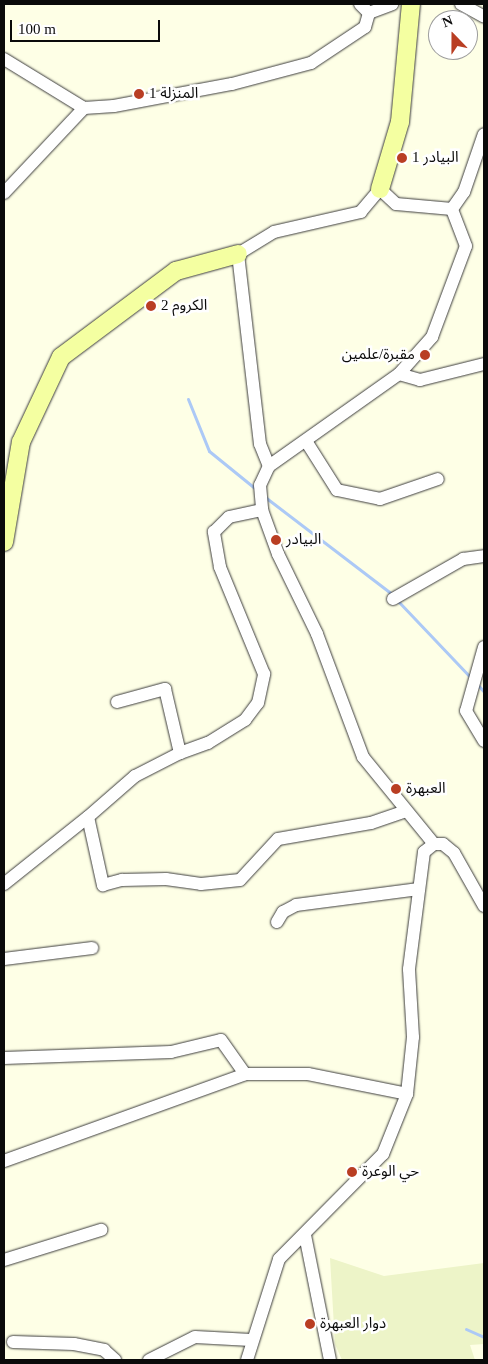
<!DOCTYPE html>
<meta charset="utf-8">
<style>
body{margin:0}
#map{position:relative;width:488px;height:1364px;overflow:hidden;background:#feffe6;font-family:"Times New Roman","Noto Sans Arabic",serif}
div>[style]{position:absolute}
.farmland>*{inset:0;background:#edf4c8}
.stream>*{height:3px;margin:-1.5px;padding:0 1.5px;transform-origin:1.5px;border-radius:1.5px;background:#acc9f6}
.roads{filter:drop-shadow(0 0 1px #3d3d3d) drop-shadow(0 0 1px #3d3d3d)}
.street>*{height:12px;margin:-6px;padding:0 6px;transform-origin:6px;border-radius:6px;background:#fff}
.secondary>*{height:18px;margin:-9px;padding:0 9px;transform-origin:9px;border-radius:9px;background:#f4ffa1}
.dots>*{width:14px;height:14px;translate:-50% -50%;box-sizing:border-box;border:2px solid #fff;border-radius:50%}
span{translate:-50% -50%;white-space:nowrap;text-align:center;line-height:1.15;-webkit-text-stroke:5px #fff;paint-order:stroke}
.poi-label{font-size:15px;color:#0a0a0a}
.left{translate:0 -50%;text-align:left}
.right{translate:-100% -50%;text-align:right}
.frame{position:absolute;inset:0;border:5px solid #0a0a0a;pointer-events:none}
.north{position:absolute;left:428px;top:10px;width:50px;height:50px;box-sizing:border-box;background:#fff;border:1px solid #9d9d9d;border-radius:50%;rotate:338deg;font-size:14px;font-weight:700;line-height:20px;text-align:center;color:#0a0a0a}
.north::after{content:'';display:block;margin:auto;width:18px;height:22px;background:#b93e23;clip-path:polygon(50% 0,100% 100%,50% 72%,0 100%)}
.scale{position:absolute;left:10px;top:20px;width:150px;height:22px;box-sizing:border-box;border:2px solid #0a0a0a;border-top:0;padding-left:6px;font-size:15px;line-height:18px;white-space:nowrap;color:#0a0a0a;-webkit-text-stroke:4px #fff;paint-order:stroke}
</style>
<div id="map">
<div class="farmland">
<div style="clip-path:polygon(330px 1258px,384px 1276px,484px 1263px,484px 1344px,470px 1345px,475px 1360px,342px 1360px,335px 1344px)"></div>
</div>
<div class="stream">
<div style="left:188px;top:399px;width:56px;rotate:68deg"></div>
<div style="left:209px;top:451px;width:62px;rotate:39.1deg"></div>
<div style="left:265px;top:497px;width:161px;rotate:37.4deg"></div>
<div style="left:397px;top:600px;width:109px;rotate:46.5deg"></div>
<div style="left:478px;top:685px;width:9px;rotate:49deg"></div>
<div style="left:466px;top:1329px;width:20px;rotate:24deg"></div>
</div>
<div class="roads">
<div class="street">
<div style="left:360px;top:4px;width:13px;rotate:45deg"></div>
<div style="left:369px;top:13px;width:25px;rotate:-21deg"></div>
<div style="left:461px;top:4px;width:26px;rotate:29deg"></div>
<div style="left:4px;top:59px;width:94px;rotate:31.5deg"></div>
<div style="left:84px;top:108px;width:30px;rotate:-4deg"></div>
<div style="left:114px;top:106px;width:120px;rotate:-10.6deg"></div>
<div style="left:232px;top:84px;width:82px;rotate:-14.9deg"></div>
<div style="left:311px;top:63px;width:65px;rotate:-33.7deg"></div>
<div style="left:365px;top:27px;width:15px;rotate:-74deg"></div>
<div style="left:4px;top:193px;width:117px;rotate:-46.7deg"></div>
<div style="left:452px;top:209px;width:21px;rotate:-55deg"></div>
<div style="left:464px;top:192px;width:61px;rotate:-71deg"></div>
<div style="left:399px;top:374px;width:22px;rotate:16deg"></div>
<div style="left:420px;top:380px;width:66px;rotate:-14deg"></div>
<div style="left:306px;top:441px;width:58px;rotate:57.7deg"></div>
<div style="left:337px;top:490px;width:44px;rotate:11.8deg"></div>
<div style="left:380px;top:499px;width:61px;rotate:-19deg"></div>
<div style="left:269px;top:466px;width:159px;rotate:-35.3deg"></div>
<div style="left:399px;top:374px;width:50px;rotate:-48.3deg"></div>
<div style="left:432px;top:337px;width:97px;rotate:-69.5deg"></div>
<div style="left:466px;top:246px;width:40px;rotate:-111deg"></div>
<div style="left:452px;top:209px;width:56px;rotate:-174.9deg"></div>
<div style="left:396px;top:204px;width:22px;rotate:-137deg"></div>
<div style="left:380px;top:189px;width:30px;rotate:130deg"></div>
<div style="left:361px;top:212px;width:89px;rotate:167.1deg"></div>
<div style="left:274px;top:232px;width:42px;rotate:148.6deg"></div>
<div style="left:238px;top:254px;width:191px;rotate:83.4deg"></div>
<div style="left:260px;top:444px;width:24px;rotate:68deg"></div>
<div style="left:269px;top:466px;width:21px;rotate:115deg"></div>
<div style="left:260px;top:485px;width:25px;rotate:85deg"></div>
<div style="left:262px;top:510px;width:47px;rotate:70deg"></div>
<div style="left:278px;top:554px;width:89px;rotate:64deg"></div>
<div style="left:317px;top:634px;width:131px;rotate:69.5deg"></div>
<div style="left:363px;top:757px;width:112px;rotate:50.8deg"></div>
<div style="left:434px;top:844px;width:9px"></div>
<div style="left:443px;top:844px;width:14px;rotate:39deg"></div>
<div style="left:454px;top:853px;width:61px;rotate:60.5deg"></div>
<div style="left:393px;top:599px;width:81px;rotate:-29.7deg"></div>
<div style="left:463px;top:559px;width:21px;rotate:-8deg"></div>
<div style="left:484px;top:647px;width:66px;rotate:105.7deg"></div>
<div style="left:466px;top:711px;width:35px;rotate:59deg"></div>
<div style="left:117px;top:702px;width:50px;rotate:-15.2deg"></div>
<div style="left:165px;top:689px;width:66px;rotate:76.8deg"></div>
<div style="left:180px;top:753px;width:30px;rotate:-20deg"></div>
<div style="left:208px;top:743px;width:44px;rotate:-31.9deg"></div>
<div style="left:245px;top:720px;width:21px;rotate:-53deg"></div>
<div style="left:258px;top:703px;width:30px;rotate:-78deg"></div>
<div style="left:264px;top:674px;width:116px;rotate:-112.4deg"></div>
<div style="left:220px;top:567px;width:36px;rotate:-100deg"></div>
<div style="left:214px;top:532px;width:21px;rotate:-45deg"></div>
<div style="left:229px;top:517px;width:34px;rotate:-12deg"></div>
<div style="left:180px;top:753px;width:51px;rotate:152.9deg"></div>
<div style="left:135px;top:776px;width:62px;rotate:138.9deg"></div>
<div style="left:88px;top:817px;width:70px;rotate:77.6deg"></div>
<div style="left:103px;top:885px;width:20px;rotate:-15deg"></div>
<div style="left:122px;top:880px;width:44px;rotate:-1.3deg"></div>
<div style="left:166px;top:879px;width:35px;rotate:8deg"></div>
<div style="left:201px;top:884px;width:39px;rotate:-6deg"></div>
<div style="left:240px;top:880px;width:56px;rotate:-47.2deg"></div>
<div style="left:278px;top:839px;width:94px;rotate:-9.8deg"></div>
<div style="left:371px;top:823px;width:37px;rotate:-19deg"></div>
<div style="left:4px;top:884px;width:107px;rotate:-38.6deg"></div>
<div style="left:277px;top:922px;width:12px;rotate:-59deg"></div>
<div style="left:283px;top:912px;width:15px;rotate:-28deg"></div>
<div style="left:296px;top:905px;width:124px;rotate:-7.4deg"></div>
<div style="left:4px;top:959px;width:89px;rotate:-7.1deg"></div>
<div style="left:4px;top:1058px;width:167px;rotate:-2.1deg"></div>
<div style="left:171px;top:1052px;width:51px;rotate:-13.5deg"></div>
<div style="left:221px;top:1040px;width:42px;rotate:54.8deg"></div>
<div style="left:4px;top:1161px;width:256px;rotate:-19.8deg"></div>
<div style="left:245px;top:1074px;width:63px"></div>
<div style="left:308px;top:1074px;width:101px;rotate:11.4deg"></div>
<div style="left:305px;top:1235px;width:127px;rotate:78.7deg"></div>
<div style="left:4px;top:1260px;width:102px;rotate:-17.2deg"></div>
<div style="left:13px;top:1342px;width:61px;rotate:1.9deg"></div>
<div style="left:74px;top:1344px;width:31px;rotate:11deg"></div>
<div style="left:104px;top:1350px;width:15px;rotate:42deg"></div>
<div style="left:149px;top:1360px;width:51px;rotate:-26.6deg"></div>
<div style="left:195px;top:1337px;width:56px;rotate:3.1deg"></div>
<div style="left:247px;top:1360px;width:106px;rotate:-72.4deg"></div>
<div style="left:279px;top:1259px;width:148px;rotate:-45.3deg"></div>
<div style="left:383px;top:1154px;width:65px;rotate:-68.2deg"></div>
<div style="left:407px;top:1094px;width:57px;rotate:-84deg"></div>
<div style="left:413px;top:1037px;width:68px;rotate:-93.4deg"></div>
<div style="left:409px;top:969px;width:118px;rotate:-82.7deg"></div>
<div style="left:424px;top:852px;width:13px;rotate:-39deg"></div>
</div>
<div class="secondary">
<div style="left:380px;top:189px;width:70px;rotate:-73.4deg"></div>
<div style="left:400px;top:122px;width:119px;rotate:-84.7deg"></div>
<div style="left:4px;top:542px;width:101px;rotate:-80.4deg"></div>
<div style="left:21px;top:442px;width:94px;rotate:-64.8deg"></div>
<div style="left:61px;top:357px;width:144px;rotate:-36.8deg"></div>
<div style="left:176px;top:271px;width:64px;rotate:-15.3deg"></div>
</div>
</div>
<div class="dots">
<div style="left:139px;top:94px;background:#b93e23"></div>
<div style="left:402px;top:158px;background:#b93e23"></div>
<div style="left:151px;top:306px;background:#b93e23"></div>
<div style="left:425px;top:355px;background:#b93e23"></div>
<div style="left:276px;top:540px;background:#b93e23"></div>
<div style="left:396px;top:789px;background:#b93e23"></div>
<div style="left:352px;top:1172px;background:#b93e23"></div>
<div style="left:310px;top:1324px;background:#b93e23"></div>
</div>
<div class="poi-label">
<span class="left" style="left:149px;top:94px">المنزلة 1</span>
<span class="left" style="left:412px;top:158px">البيادر 1</span>
<span class="left" style="left:161px;top:306px">الكروم 2</span>
<span class="right" style="left:415px;top:355px">مقبرة/علمين</span>
<span class="left" style="left:286px;top:540px">البيادر</span>
<span class="left" style="left:406px;top:789px">العبهرة</span>
<span class="left" style="left:362px;top:1172px">حي الوعرة</span>
<span class="left" style="left:320px;top:1324px">دوار العبهرة</span>
</div>
<div class="frame"></div>
<div class="north">N</div>
<div class="scale">100 m</div>
</div>
